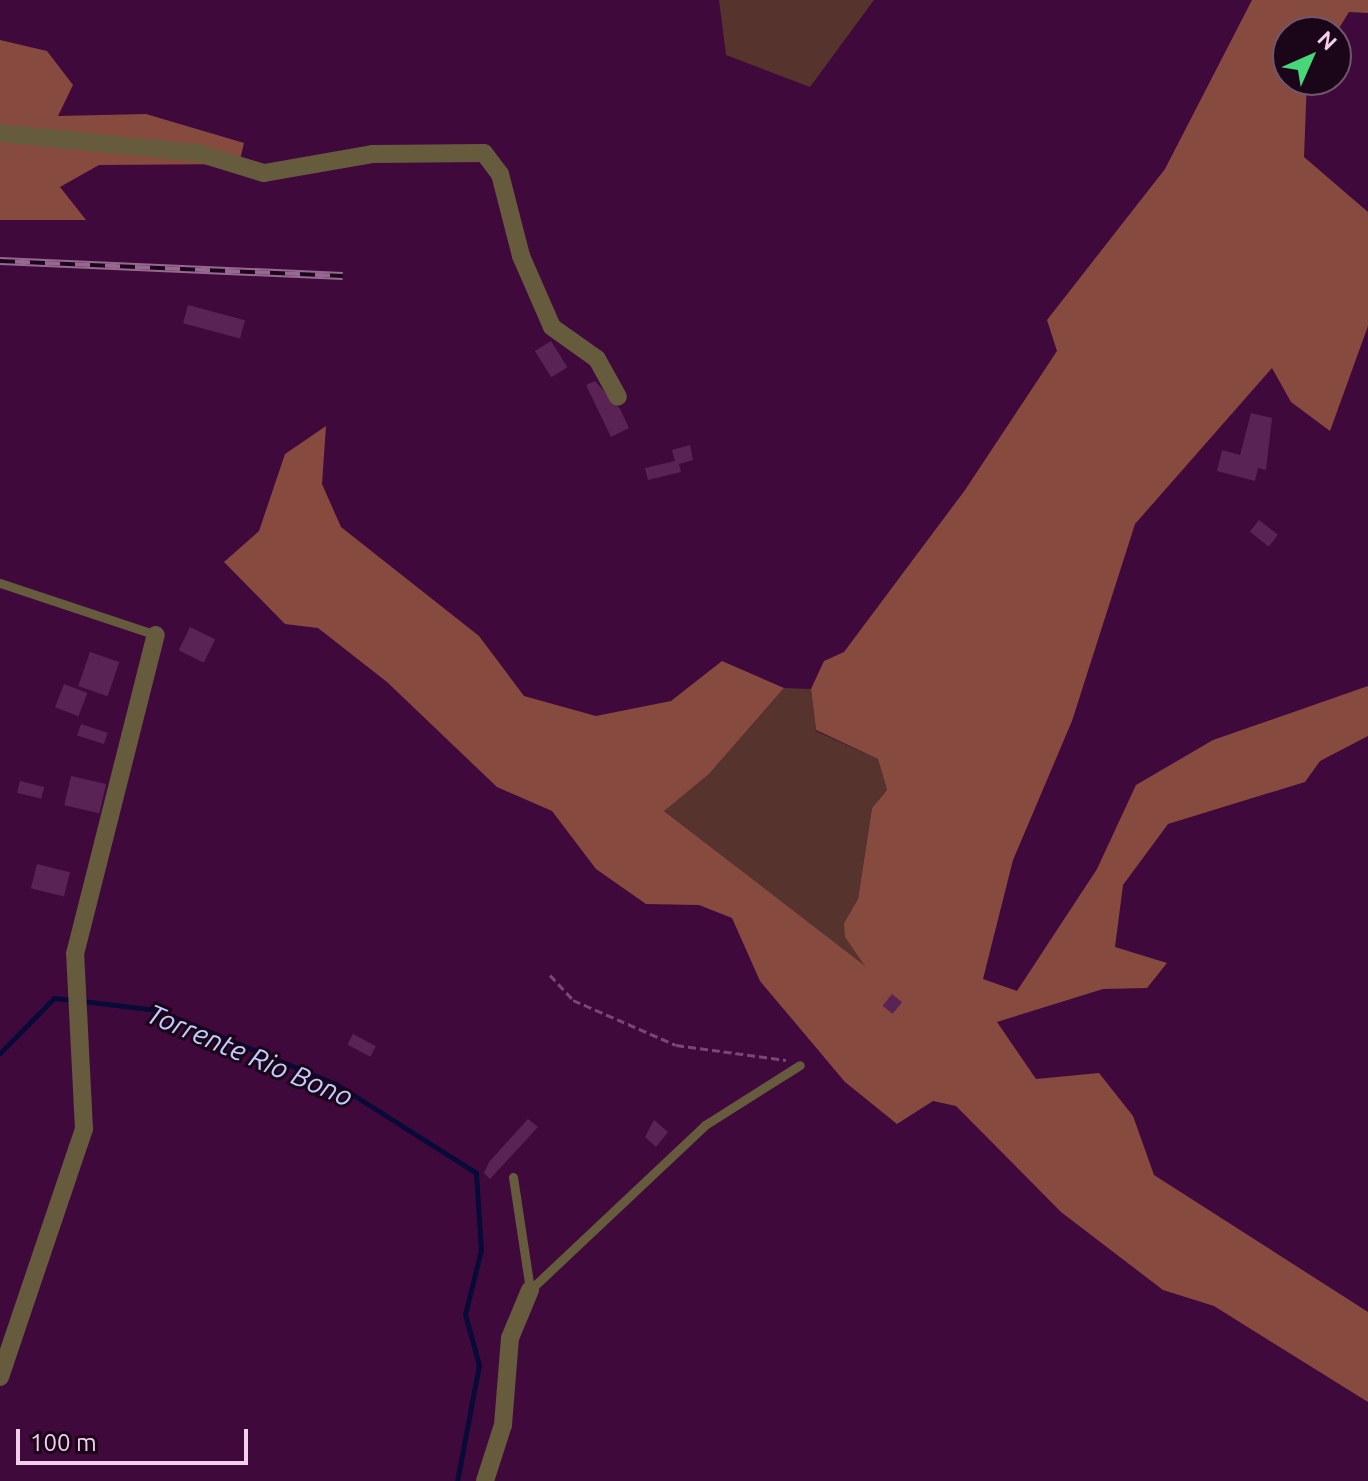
<!DOCTYPE html>
<style>
body{margin:0}
#map{position:relative;width:1368px;height:1481px;overflow:hidden;background:#40093c;font-family:Ubuntu,sans-serif}
div>[style]{position:absolute}
.green>*{inset:0;background:#56332c}
.forest>*{inset:0;background:#874a3f}
.stream>*{height:5px;margin:-2.5px;padding:0 2.5px;transform-origin:2.5px;border-radius:2.5px;background:#080b38}
.building>*{inset:0;background:#5a2355;transform-origin:0 0}
.path>*{height:3px;margin-top:-1.5px;transform-origin:0;background:repeating-linear-gradient(90deg,#784874 0 8px,transparent 0 12px)}
.service>*{height:9px;margin:-4.5px;padding:0 4.5px;transform-origin:4.5px;border-radius:4.5px;background:#665b3d}
.minor>*{height:18px;margin:-9px;padding:0 9px;transform-origin:9px;border-radius:9px;background:#665b3d}
.rail>*{height:8px;margin-top:-4px;transform-origin:0;background:repeating-linear-gradient(90deg,#1b0519 0 15px,#966991 0 30px);box-sizing:border-box;border-block:2px solid #966991}
span{translate:-50% -50%;white-space:nowrap;text-align:center;line-height:1.15;-webkit-text-stroke:6px #1b0519;paint-order:stroke}
.water-label{font-size:28px;color:#becdfd;font-style:italic}
.north{position:absolute;left:1272px;top:16px;width:80px;height:80px;box-sizing:border-box;background:#1b0519;border:2px solid #71566d;border-radius:50%;rotate:45deg;font-size:22px;font-weight:700;line-height:32px;text-align:center;color:#f2d0ec}
.north::after{content:'';display:block;margin:auto;width:28px;height:36px;background:#46d779;clip-path:polygon(50% 0,100% 100%,50% 72%,0 100%)}
.scale{position:absolute;left:16px;top:1429px;width:232px;height:36px;box-sizing:border-box;border:4px solid #f2d0ec;border-top:0;padding-left:10px;font-size:24px;line-height:28px;white-space:nowrap;color:#f2d0ec;-webkit-text-stroke:6px #1b0519;paint-order:stroke}
</style>
<div id="map">
<div class="green">
<div style="clip-path:polygon(719px 0,874px 0,810px 87px,726px 55px)"></div>
<div style="clip-path:polygon(784px 688px,811px 689px,816px 731px,878px 759px,887px 790px,872px 808px,858px 899px,844px 923px,867px 968px,663px 810px,709px 774px)"></div>
</div>
<div class="forest">
<div style="clip-path:polygon(1252px 0,1368px 0,1368px 13px,1349px 12px,1336px 33px,1288px 32px,1288px 80px,1307px 80px,1304px 157px,1368px 212px,1368px 326px,1330px 431px,1291px 402px,1272px 368px,1135px 524px,1072px 721px,1013px 860px,983px 979px,1017px 991px,1097px 869px,1136px 785px,1213px 740px,1368px 686px,1368px 736px,1320px 761px,1305px 782px,1168px 824px,1123px 885px,1115px 947px,1167px 963px,1147px 988px,1103px 989px,997px 1022px,1036px 1079px,1099px 1073px,1133px 1116px,1154px 1175px,1368px 1312px,1368px 1402px,1214px 1306px,1163px 1290px,1061px 1212px,956px 1106px,933px 1101px,897px 1124px,845px 1082px,760px 981px,732px 918px,699px 905px,646px 904px,596px 869px,552px 811px,497px 787px,387px 682px,318px 628px,285px 624px,224px 562px,259px 531px,285px 454px,326px 426px,322px 484px,341px 527px,479px 636px,524px 696px,596px 716px,671px 701px,722px 661px,784px 688px,709px 774px,664px 811px,865px 966px,845px 937px,844px 923px,858px 899px,872px 808px,887px 790px,878px 759px,816px 730px,811px 689px,824px 661px,844px 652px,965px 490px,1057px 351px,1047px 320px,1165px 169px)"></div>
<div style="clip-path:polygon(0 40px,47px 51px,73px 85px,58px 116px,146px 114px,244px 143px,239px 164px,99px 165px,60px 187px,86px 220px,0 220px)"></div>
</div>
<div class="stream">
<div style="left:82px;top:1001px;width:76px;rotate:6.8deg"></div>
<div style="left:157px;top:1010px;width:194px;rotate:22.5deg"></div>
<div style="left:336px;top:1084px;width:166px;rotate:32.4deg"></div>
<div style="left:476px;top:1173px;width:77px;rotate:86.3deg"></div>
<div style="left:481px;top:1250px;width:66px;rotate:104deg"></div>
<div style="left:465px;top:1314px;width:53px;rotate:74.6deg"></div>
<div style="left:479px;top:1365px;width:118px;rotate:100.7deg"></div>
<div style="left:0;top:1053px;width:77px;rotate:-45.5deg"></div>
<div style="left:54px;top:998px;width:18px;rotate:6deg"></div>
</div>
<div class="building">
<div style="left:188px;top:305px;width:59px;height:19px;rotate:15deg"></div>
<div style="left:551px;top:341px;width:31px;height:19px;rotate:58deg"></div>
<div style="clip-path:polygon(595px 381px,620px 409px,629px 428px,611px 437px,586px 385px)"></div>
<div style="clip-path:polygon(1251px 413px,1272px 418px,1266px 470px,1258px 468px,1255px 481px,1217px 471px,1222px 450px,1240px 455px)"></div>
<div style="clip-path:polygon(690px 445px,693px 460px,679px 464px,681px 472px,648px 480px,645px 468px,675px 461px,672px 450px)"></div>
<div style="left:1259px;top:520px;width:24px;height:15px;rotate:38deg"></div>
<div style="left:190px;top:627px;width:28px;height:26px;rotate:26deg"></div>
<div style="left:90px;top:652px;width:31px;height:36px;rotate:19deg"></div>
<div style="left:64px;top:684px;width:25px;height:25px;rotate:21deg"></div>
<div style="left:81px;top:724px;width:28px;height:12px;rotate:18deg"></div>
<div style="left:71px;top:776px;width:36px;height:30px;rotate:13deg"></div>
<div style="left:20px;top:781px;width:25px;height:12px;rotate:14deg"></div>
<div style="left:37px;top:864px;width:34px;height:25px;rotate:14deg"></div>
<div style="left:892px;top:994px;width:13px;height:15px;rotate:39deg"></div>
<div style="left:353px;top:1034px;width:26px;height:12px;rotate:28deg"></div>
<div style="clip-path:polygon(528px 1119px,538px 1127px,490px 1179px,484px 1173px,489px 1162px)"></div>
<div style="clip-path:polygon(654px 1120px,668px 1132px,656px 1147px,645px 1137px)"></div>
</div>
<div class="path">
<div style="left:550px;top:975px;width:34px;rotate:47deg"></div>
<div style="left:573px;top:1000px;width:112px;rotate:23.6deg"></div>
<div style="left:676px;top:1045px;width:111px;rotate:7.8deg"></div>
</div>
<div class="service">
<div style="left:0;top:583px;width:164px;rotate:18.4deg"></div>
<div style="left:513px;top:1177px;width:114px;rotate:81.4deg"></div>
<div style="left:530px;top:1290px;width:241px;rotate:-43.3deg"></div>
<div style="left:705px;top:1125px;width:112px;rotate:-32.3deg"></div>
</div>
<div class="minor">
<div style="left:0;top:133px;width:199px;rotate:5.8deg"></div>
<div style="left:198px;top:153px;width:69px;rotate:16.9deg"></div>
<div style="left:264px;top:173px;width:111px;rotate:-9.9deg"></div>
<div style="left:373px;top:154px;width:111px;rotate:-0.5deg"></div>
<div style="left:484px;top:153px;width:26px;rotate:53deg"></div>
<div style="left:500px;top:174px;width:85px;rotate:75.6deg"></div>
<div style="left:521px;top:256px;width:77px;rotate:66.4deg"></div>
<div style="left:552px;top:327px;width:55px;rotate:35.4deg"></div>
<div style="left:597px;top:359px;width:43px;rotate:61.1deg"></div>
<div style="left:0;top:1377px;width:262px;rotate:-71.3deg"></div>
<div style="left:84px;top:1129px;width:175px;rotate:-92.9deg"></div>
<div style="left:75px;top:954px;width:329px;rotate:-75.8deg"></div>
<div style="left:485px;top:1481px;width:59px;rotate:-72.2deg"></div>
<div style="left:503px;top:1425px;width:87px;rotate:-85.4deg"></div>
<div style="left:510px;top:1338px;width:52px;rotate:-67.4deg"></div>
</div>
<div class="rail">
<div style="left:0;top:261px;width:343px;rotate:2.5deg"></div>
</div>
<div class="water-label">
<span style="left:250px;top:1055px;rotate:23deg">Torrente Rio Bono</span>
</div>
<div class="north">N</div>
<div class="scale">100 m</div>
</div>
